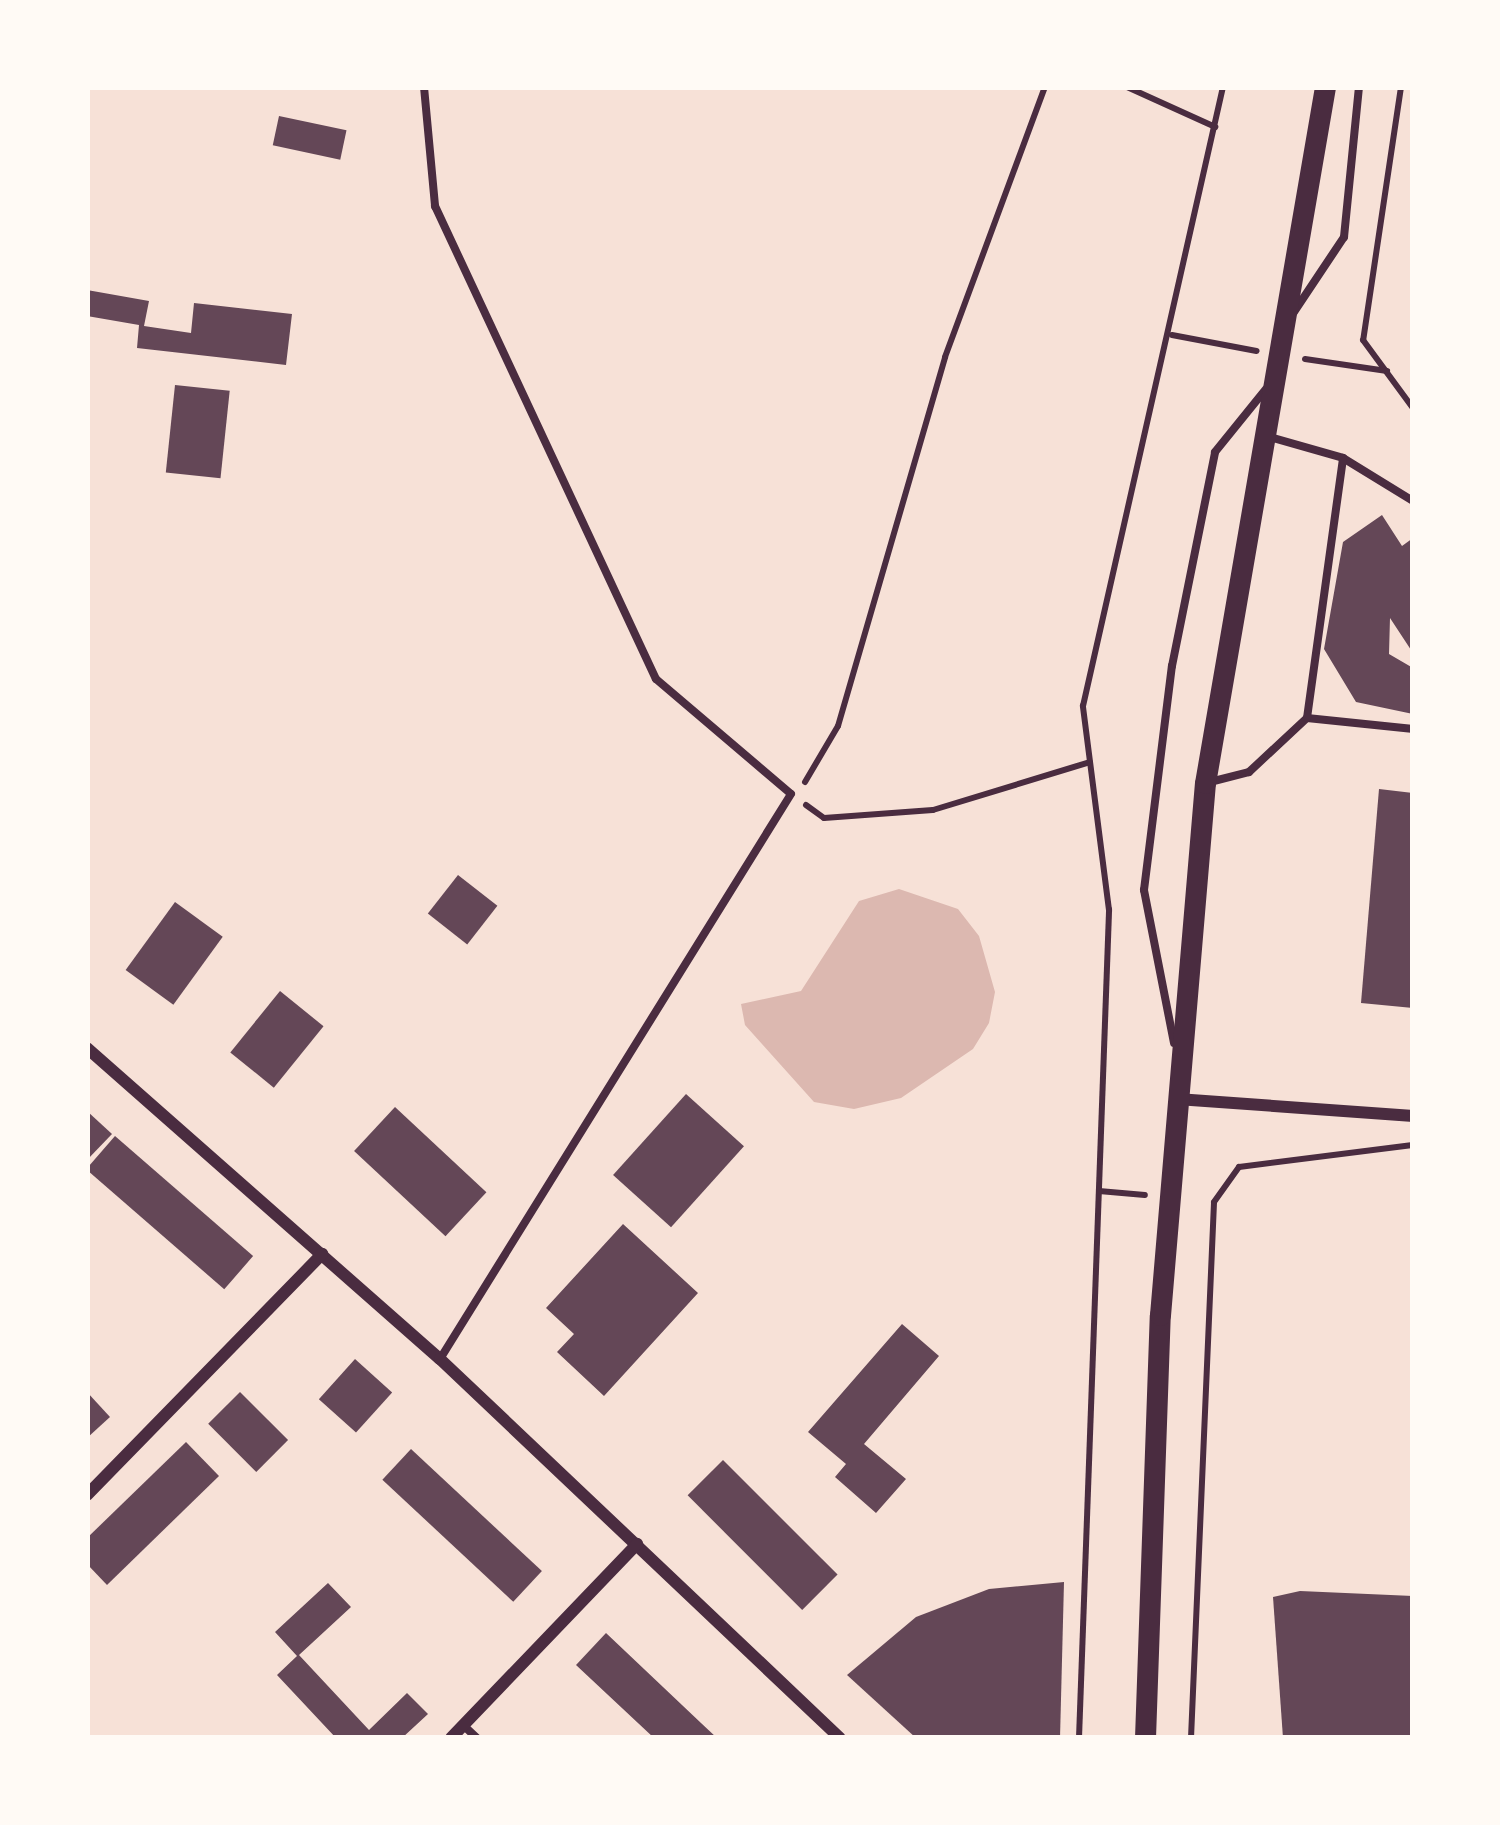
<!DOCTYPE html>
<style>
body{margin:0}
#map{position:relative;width:1500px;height:1825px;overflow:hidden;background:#f7e1d7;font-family:"Work Sans",sans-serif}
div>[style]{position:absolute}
.water>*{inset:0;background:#dcb8b0}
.building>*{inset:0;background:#644757;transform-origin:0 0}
.path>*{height:6px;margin:-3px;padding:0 3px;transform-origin:3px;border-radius:3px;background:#4a2c40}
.service>*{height:8px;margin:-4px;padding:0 4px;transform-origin:4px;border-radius:4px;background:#4a2c40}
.minor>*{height:12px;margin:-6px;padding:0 6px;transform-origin:6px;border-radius:6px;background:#4a2c40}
.primary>*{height:21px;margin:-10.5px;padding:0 10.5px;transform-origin:10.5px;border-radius:10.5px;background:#4a2c40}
span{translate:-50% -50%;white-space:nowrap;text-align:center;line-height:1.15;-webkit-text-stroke:12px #fffaf5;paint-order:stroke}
.frame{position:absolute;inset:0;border:90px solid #fffaf5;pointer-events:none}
</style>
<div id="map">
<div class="water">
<div style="clip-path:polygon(899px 889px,958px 909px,979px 936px,995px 992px,989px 1023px,973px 1049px,901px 1098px,854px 1109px,814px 1102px,745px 1025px,741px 1004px,801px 991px,859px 901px)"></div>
</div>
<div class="building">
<div style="left:279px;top:116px;width:69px;height:30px;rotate:12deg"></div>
<div style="clip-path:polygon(87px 290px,149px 301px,144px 326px,191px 333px,194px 303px,292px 314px,286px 365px,137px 348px,139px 325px,87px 316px)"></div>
<div style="left:175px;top:385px;width:55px;height:88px;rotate:6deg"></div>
<div style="clip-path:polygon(1382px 515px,1402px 546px,1413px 538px,1413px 653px,1390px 618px,1389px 654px,1413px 668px,1413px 714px,1356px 702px,1324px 649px,1343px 542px)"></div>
<div style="clip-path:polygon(1379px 789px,1413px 793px,1413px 1008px,1361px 1003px)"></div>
<div style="left:458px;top:875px;width:50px;height:49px;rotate:38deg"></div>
<div style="left:175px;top:902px;width:59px;height:84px;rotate:36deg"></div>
<div style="left:280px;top:991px;width:56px;height:79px;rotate:39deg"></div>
<div style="left:686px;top:1094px;width:78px;height:109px;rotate:42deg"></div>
<div style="left:395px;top:1107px;width:125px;height:60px;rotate:43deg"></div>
<div style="clip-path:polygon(87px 1111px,112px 1134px,87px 1160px)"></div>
<div style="left:115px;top:1136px;width:183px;height:44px;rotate:41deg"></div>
<div style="clip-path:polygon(623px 1224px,698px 1293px,604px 1396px,557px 1352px,574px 1334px,546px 1308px)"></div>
<div style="clip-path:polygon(902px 1324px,939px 1356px,864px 1444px,906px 1479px,876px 1513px,835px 1477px,846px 1464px,808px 1432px)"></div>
<div style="left:355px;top:1359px;width:50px;height:54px;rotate:42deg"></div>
<div style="clip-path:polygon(87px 1392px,110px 1417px,87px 1438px)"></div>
<div style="left:240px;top:1392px;width:68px;height:45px;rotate:45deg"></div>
<div style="clip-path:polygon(186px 1442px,219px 1476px,107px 1585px,87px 1564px,87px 1538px)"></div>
<div style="left:411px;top:1449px;width:179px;height:42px;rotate:43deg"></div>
<div style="left:723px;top:1460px;width:162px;height:50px;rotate:45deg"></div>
<div style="clip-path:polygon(1064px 1582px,1060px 1738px,916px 1738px,847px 1675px,916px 1617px,989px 1589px)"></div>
<div style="clip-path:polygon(328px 1583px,351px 1607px,299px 1655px,369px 1730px,407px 1693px,428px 1714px,402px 1738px,336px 1738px,277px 1675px,297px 1656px,275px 1632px)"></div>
<div style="clip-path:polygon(1300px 1591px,1413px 1596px,1413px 1738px,1283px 1738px,1273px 1597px)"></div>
<div style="clip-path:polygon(606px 1633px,701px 1723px,717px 1738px,654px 1738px,576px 1665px)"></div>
</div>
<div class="path">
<div style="left:1127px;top:87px;width:97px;rotate:24.4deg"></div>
<div style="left:1401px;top:87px;width:256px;rotate:98.5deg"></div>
<div style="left:1363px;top:340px;width:84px;rotate:53.7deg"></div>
<div style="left:1172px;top:335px;width:86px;rotate:10.7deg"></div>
<div style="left:1305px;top:359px;width:83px;rotate:8.3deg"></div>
<div style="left:805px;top:782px;width:65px;rotate:-59.5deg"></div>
<div style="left:838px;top:726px;width:384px;rotate:-73.8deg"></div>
<div style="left:945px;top:357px;width:288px;rotate:-69.7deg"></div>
<div style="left:806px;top:805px;width:22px;rotate:36deg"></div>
<div style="left:824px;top:818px;width:109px;rotate:-4.2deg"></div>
<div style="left:933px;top:810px;width:164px;rotate:-17deg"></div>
<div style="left:1099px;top:1191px;width:46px;rotate:5deg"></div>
<div style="left:1079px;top:1738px;width:829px;rotate:-87.92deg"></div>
<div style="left:1109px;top:910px;width:206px;rotate:-97.3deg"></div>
<div style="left:1083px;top:706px;width:635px;rotate:-77.26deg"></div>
<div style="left:1191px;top:1738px;width:536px;rotate:-87.54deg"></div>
<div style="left:1214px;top:1202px;width:43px;rotate:-54.5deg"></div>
<div style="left:1239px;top:1167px;width:175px;rotate:-7.2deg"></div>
</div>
<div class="service">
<div style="left:424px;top:87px;width:120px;rotate:84.7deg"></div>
<div style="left:435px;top:206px;width:522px;rotate:64.96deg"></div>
<div style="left:656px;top:679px;width:177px;rotate:40.4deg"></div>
<div style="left:791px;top:794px;width:665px;rotate:121.85deg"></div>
<div style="left:1294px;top:312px;width:90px;rotate:-56.3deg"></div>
<div style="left:1344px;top:237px;width:151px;rotate:-84.3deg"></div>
<div style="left:1270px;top:437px;width:76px;rotate:16deg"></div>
<div style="left:1343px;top:458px;width:82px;rotate:31.6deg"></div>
<div style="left:1307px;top:718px;width:107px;rotate:5.9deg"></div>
<div style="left:1206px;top:783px;width:44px;rotate:-14.3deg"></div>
<div style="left:1249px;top:772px;width:79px;rotate:-43deg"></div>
<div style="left:1307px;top:718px;width:262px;rotate:-82.1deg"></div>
<div style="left:1174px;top:1043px;width:156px;rotate:-101.1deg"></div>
<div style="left:1144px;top:890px;width:226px;rotate:-82.9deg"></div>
<div style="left:1172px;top:666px;width:218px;rotate:-78.6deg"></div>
<div style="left:1215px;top:452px;width:81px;rotate:-51deg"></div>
<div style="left:463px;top:1725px;width:19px;rotate:43deg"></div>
</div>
<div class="minor">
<div style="left:87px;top:1048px;width:470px;rotate:41.4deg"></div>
<div style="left:440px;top:1359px;width:551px;rotate:43.46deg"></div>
<div style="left:1177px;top:1099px;width:237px;rotate:4.1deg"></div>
<div style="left:87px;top:1495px;width:337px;rotate:-45.7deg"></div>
<div style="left:451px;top:1738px;width:269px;rotate:-46.2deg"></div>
</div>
<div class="primary">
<div style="left:1145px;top:1738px;width:423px;rotate:-88deg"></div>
<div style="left:1160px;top:1315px;width:534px;rotate:-85.17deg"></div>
<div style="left:1205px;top:783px;width:706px;rotate:-80.22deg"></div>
</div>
<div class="frame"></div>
</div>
